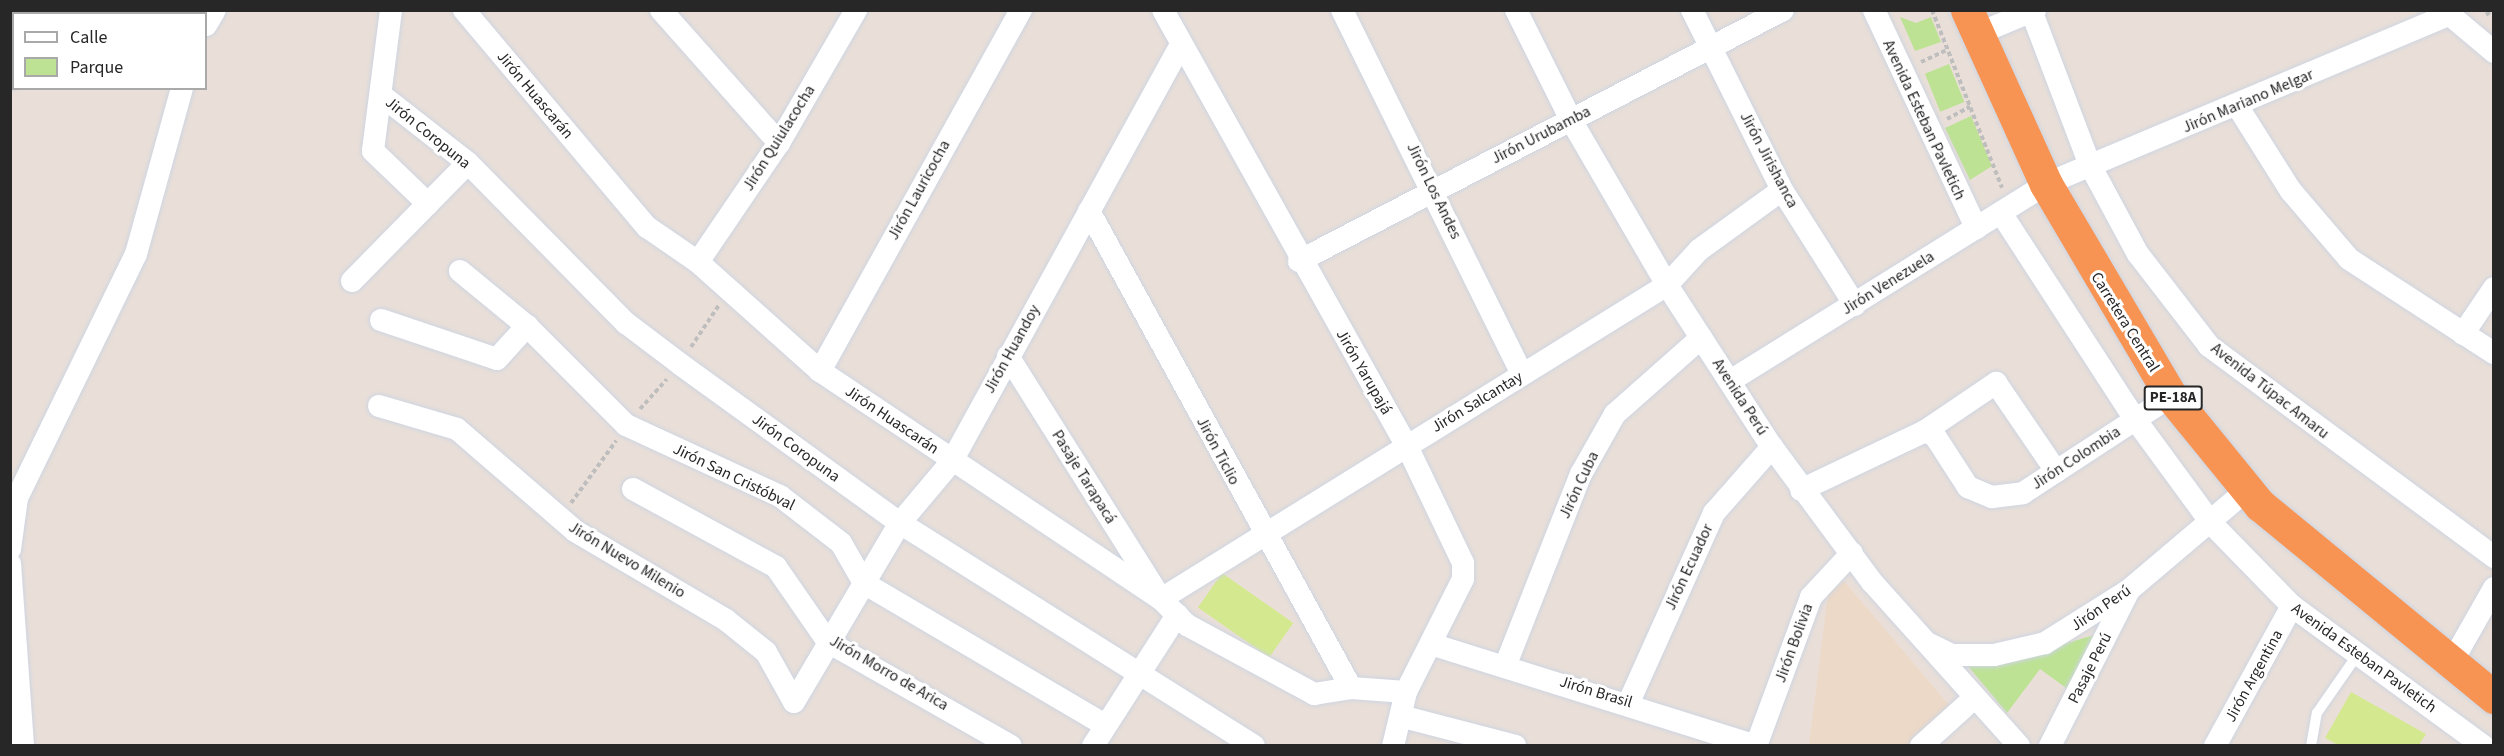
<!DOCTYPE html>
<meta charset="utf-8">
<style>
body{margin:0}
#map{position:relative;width:2504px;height:756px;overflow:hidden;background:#eadfd8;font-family:"Source Sans 3",sans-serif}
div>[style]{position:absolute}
.education>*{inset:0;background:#edd9c7}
.green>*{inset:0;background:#bde294;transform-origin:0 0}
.pitch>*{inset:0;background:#d4e98f;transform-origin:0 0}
.path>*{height:4px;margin-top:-2px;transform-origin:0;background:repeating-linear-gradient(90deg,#bebebe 0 4.5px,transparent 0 7.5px)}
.roads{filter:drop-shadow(0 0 2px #ced5e1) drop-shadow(0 0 2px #ced5e1)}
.service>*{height:10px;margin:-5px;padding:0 5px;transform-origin:5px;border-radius:5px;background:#fff}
.minor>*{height:22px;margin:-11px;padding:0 11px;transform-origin:11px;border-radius:11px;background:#fff}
.trunk>*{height:33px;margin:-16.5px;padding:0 16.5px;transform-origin:16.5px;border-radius:16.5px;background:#f79453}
span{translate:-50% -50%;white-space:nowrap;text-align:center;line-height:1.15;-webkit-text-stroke:6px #fff;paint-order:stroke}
.shield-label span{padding:2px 4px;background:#fff;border:2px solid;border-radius:4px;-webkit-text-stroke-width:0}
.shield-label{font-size:15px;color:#272727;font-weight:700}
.street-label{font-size:16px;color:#272727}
.frame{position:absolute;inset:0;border:12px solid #272727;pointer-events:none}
.legend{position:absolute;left:12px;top:12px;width:195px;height:78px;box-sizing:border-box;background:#fff;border:2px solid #a9a9a9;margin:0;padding:8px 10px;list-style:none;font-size:18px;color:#272727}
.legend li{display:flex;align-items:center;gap:12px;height:30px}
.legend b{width:30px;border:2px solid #a9a9a9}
</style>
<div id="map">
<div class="education">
<div style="clip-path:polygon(1844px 581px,1954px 711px,1921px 745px,1809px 745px,1828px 594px)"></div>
</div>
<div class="green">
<div style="clip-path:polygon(1900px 17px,1916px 23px,1931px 17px,1941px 42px,1915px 51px)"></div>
<div style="left:1949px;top:64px;width:41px;height:26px;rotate:68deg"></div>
<div style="clip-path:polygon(1971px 116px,1992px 166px,1970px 180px,1945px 128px)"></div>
<div style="clip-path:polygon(2108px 631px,2083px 700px,2040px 669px,2007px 713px,1963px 660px,2036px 652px)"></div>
</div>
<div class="pitch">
<div style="left:1222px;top:573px;width:87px;height:42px;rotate:35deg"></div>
<div style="clip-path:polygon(2351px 692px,2426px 734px,2419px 745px,2338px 745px,2325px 738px)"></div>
</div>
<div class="path">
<div style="left:1932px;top:10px;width:191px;rotate:68.5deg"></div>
<div style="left:2486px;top:15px;width:8px;rotate:-40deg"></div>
<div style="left:1921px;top:62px;width:29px;rotate:-25deg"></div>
<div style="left:1947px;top:119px;width:26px;rotate:-28deg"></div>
<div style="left:691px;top:347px;width:50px;rotate:-56.3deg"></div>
<div style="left:640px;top:409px;width:40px;rotate:-48deg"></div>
<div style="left:571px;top:503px;width:77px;rotate:-54deg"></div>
</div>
<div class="roads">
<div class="service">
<div style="left:2311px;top:746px;width:34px;rotate:-80deg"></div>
<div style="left:2317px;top:713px;width:72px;rotate:-55.2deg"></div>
</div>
<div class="minor">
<div style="left:391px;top:10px;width:142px;rotate:97.3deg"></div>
<div style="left:373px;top:151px;width:76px;rotate:43.9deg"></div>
<div style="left:464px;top:10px;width:284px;rotate:49.9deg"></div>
<div style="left:647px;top:227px;width:62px;rotate:34.5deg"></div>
<div style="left:698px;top:262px;width:164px;rotate:41.8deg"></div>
<div style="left:820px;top:371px;width:410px;rotate:33.8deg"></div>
<div style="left:1161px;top:599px;width:37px;rotate:45deg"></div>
<div style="left:1187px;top:625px;width:145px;rotate:28.5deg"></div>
<div style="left:1314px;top:694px;width:37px;rotate:-9deg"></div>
<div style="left:1351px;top:688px;width:55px;rotate:4.2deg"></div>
<div style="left:661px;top:10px;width:178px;rotate:48.4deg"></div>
<div style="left:1163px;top:10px;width:497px;rotate:60.8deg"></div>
<div style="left:1406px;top:444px;width:132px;rotate:64.4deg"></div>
<div style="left:1463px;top:563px;width:16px;rotate:90deg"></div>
<div style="left:1463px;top:579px;width:127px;rotate:116.8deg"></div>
<div style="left:1406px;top:692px;width:56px;rotate:103.5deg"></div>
<div style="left:1342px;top:10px;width:406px;rotate:63.7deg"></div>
<div style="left:1516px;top:10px;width:123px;rotate:63.4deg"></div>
<div style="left:1571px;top:120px;width:191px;rotate:59.8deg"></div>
<div style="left:1667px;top:285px;width:193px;rotate:57.1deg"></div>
<div style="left:1772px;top:447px;width:168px;rotate:53.5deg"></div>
<div style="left:1872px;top:582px;width:220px;rotate:48.1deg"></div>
<div style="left:1692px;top:10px;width:201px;rotate:63.4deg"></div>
<div style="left:1782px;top:190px;width:136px;rotate:57.6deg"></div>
<div style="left:1874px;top:10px;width:241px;rotate:64.9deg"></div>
<div style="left:2031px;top:10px;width:166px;rotate:69.2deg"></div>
<div style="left:2090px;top:165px;width:101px;rotate:61.7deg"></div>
<div style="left:2138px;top:254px;width:116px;rotate:52.3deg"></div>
<div style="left:2209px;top:346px;width:355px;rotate:36.5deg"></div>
<div style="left:2444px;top:10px;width:65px;rotate:40deg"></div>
<div style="left:84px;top:14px;width:7px;rotate:-34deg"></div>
<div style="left:206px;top:25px;width:17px;rotate:-59deg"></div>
<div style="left:1977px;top:34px;width:63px;rotate:-22.5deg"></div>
<div style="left:10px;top:78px;width:5px;rotate:-37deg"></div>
<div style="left:381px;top:95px;width:110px;rotate:38deg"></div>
<div style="left:468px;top:163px;width:225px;rotate:45.4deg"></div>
<div style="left:626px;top:323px;width:68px;rotate:37.2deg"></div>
<div style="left:680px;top:364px;width:271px;rotate:35.9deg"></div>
<div style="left:900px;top:523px;width:418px;rotate:32.2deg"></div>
<div style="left:2238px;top:107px;width:99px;rotate:57.8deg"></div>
<div style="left:2291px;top:191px;width:89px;rotate:49.5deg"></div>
<div style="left:2349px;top:259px;width:173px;rotate:33deg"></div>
<div style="left:1089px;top:211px;width:544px;rotate:61.22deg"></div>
<div style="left:2001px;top:213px;width:246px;rotate:57deg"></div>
<div style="left:2135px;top:419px;width:129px;rotate:53.8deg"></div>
<div style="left:2211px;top:523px;width:116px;rotate:45.7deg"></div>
<div style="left:2292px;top:606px;width:237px;rotate:36.2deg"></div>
<div style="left:1299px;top:261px;width:545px;rotate:-27.41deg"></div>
<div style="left:698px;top:262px;width:144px;rotate:-55.8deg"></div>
<div style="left:779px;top:143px;width:154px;rotate:-59.9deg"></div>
<div style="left:460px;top:271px;width:87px;rotate:39.4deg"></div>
<div style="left:527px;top:326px;width:140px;rotate:45deg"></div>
<div style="left:626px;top:425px;width:170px;rotate:24.8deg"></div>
<div style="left:780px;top:496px;width:77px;rotate:37.6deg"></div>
<div style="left:841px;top:543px;width:46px;rotate:60.1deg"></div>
<div style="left:864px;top:583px;width:280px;rotate:30.5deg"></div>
<div style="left:352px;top:281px;width:165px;rotate:-45.5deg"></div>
<div style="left:381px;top:320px;width:122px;rotate:18.6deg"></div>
<div style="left:497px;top:359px;width:45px;rotate:-47.7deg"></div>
<div style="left:2463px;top:334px;width:55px;rotate:-56deg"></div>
<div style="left:1008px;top:356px;width:287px;rotate:57.8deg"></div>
<div style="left:1161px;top:599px;width:596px;rotate:-31.82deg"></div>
<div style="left:1667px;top:285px;width:47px;rotate:-47.6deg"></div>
<div style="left:1699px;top:250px;width:102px;rotate:-35.9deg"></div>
<div style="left:820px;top:371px;width:413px;rotate:-60.9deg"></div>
<div style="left:1730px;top:381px;width:372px;rotate:-31.9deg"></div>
<div style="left:2046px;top:184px;width:436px;rotate:-22.8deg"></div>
<div style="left:379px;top:406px;width:81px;rotate:16.4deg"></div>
<div style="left:457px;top:429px;width:156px;rotate:40.8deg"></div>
<div style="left:575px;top:531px;width:175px;rotate:30.5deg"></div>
<div style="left:726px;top:620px;width:51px;rotate:38.7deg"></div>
<div style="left:766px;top:652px;width:57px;rotate:60.8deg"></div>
<div style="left:1925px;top:431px;width:86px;rotate:-34.1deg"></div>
<div style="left:1996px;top:383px;width:107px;rotate:55.7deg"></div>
<div style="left:633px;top:489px;width:163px;rotate:28.6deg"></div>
<div style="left:776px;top:567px;width:91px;rotate:55.3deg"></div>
<div style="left:828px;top:642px;width:210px;rotate:29.6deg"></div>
<div style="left:1801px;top:490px;width:137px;rotate:-25.4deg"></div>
<div style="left:1925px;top:431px;width:11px;rotate:27deg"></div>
<div style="left:1935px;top:436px;width:61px;rotate:57.1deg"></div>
<div style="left:1968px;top:487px;width:26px;rotate:23deg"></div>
<div style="left:1992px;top:497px;width:31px;rotate:-7deg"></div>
<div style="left:2023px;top:493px;width:177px;rotate:-33.2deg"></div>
<div style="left:10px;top:549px;width:51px;rotate:-82.2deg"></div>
<div style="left:17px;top:498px;width:271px;rotate:-64deg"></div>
<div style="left:136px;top:254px;width:172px;rotate:-74.5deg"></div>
<div style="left:10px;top:564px;width:182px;rotate:85.9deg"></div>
<div style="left:1929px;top:644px;width:25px;rotate:26deg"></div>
<div style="left:1952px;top:655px;width:42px"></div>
<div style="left:1994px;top:655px;width:52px;rotate:-13.2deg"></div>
<div style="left:2045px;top:643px;width:99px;rotate:-32.2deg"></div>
<div style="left:2129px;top:590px;width:155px;rotate:-40.3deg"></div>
<div style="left:1434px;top:645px;width:337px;rotate:17.4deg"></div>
<div style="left:2452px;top:662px;width:85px;rotate:-60.4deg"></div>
<div style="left:1506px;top:664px;width:204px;rotate:-68.5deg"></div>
<div style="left:1581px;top:474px;width:69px;rotate:-60.5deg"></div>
<div style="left:1615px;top:414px;width:115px;rotate:-41.5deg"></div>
<div style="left:794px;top:702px;width:208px;rotate:-59.4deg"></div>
<div style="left:900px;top:523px;width:81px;rotate:-50deg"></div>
<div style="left:952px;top:461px;width:474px;rotate:-61.2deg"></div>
<div style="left:1629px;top:702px;width:207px;rotate:-65.8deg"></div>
<div style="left:1714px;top:513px;width:88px;rotate:-48.7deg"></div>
<div style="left:1404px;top:717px;width:115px;rotate:14.6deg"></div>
<div style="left:1093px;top:746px;width:156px;rotate:-57.3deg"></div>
<div style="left:1756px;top:746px;width:159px;rotate:-69.7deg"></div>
<div style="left:1811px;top:597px;width:60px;rotate:-47deg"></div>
<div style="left:1921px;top:746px;width:70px;rotate:-42.1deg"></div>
<div style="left:2050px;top:746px;width:170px;rotate:-63.1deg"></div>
<div style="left:2215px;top:746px;width:160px;rotate:-61.2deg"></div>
</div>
<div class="trunk">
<div style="left:1967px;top:10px;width:191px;rotate:65.6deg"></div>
<div style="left:2046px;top:184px;width:246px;rotate:59.5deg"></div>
<div style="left:2171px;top:396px;width:141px;rotate:50.8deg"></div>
<div style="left:2260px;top:505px;width:303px;rotate:39.4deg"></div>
</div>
</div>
<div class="shield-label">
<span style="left:2173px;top:398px">PE-18A</span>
</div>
<div class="street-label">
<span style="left:535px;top:95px;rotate:50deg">Jirón Huascarán</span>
<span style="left:2248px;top:101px;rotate:-23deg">Jirón Mariano Melgar</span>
<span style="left:1924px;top:120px;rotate:65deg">Avenida Esteban Pavletich</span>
<span style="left:428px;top:133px;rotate:39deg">Jirón Coropuna</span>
<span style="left:1541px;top:135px;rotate:-27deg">Jirón Urubamba</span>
<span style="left:779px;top:138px;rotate:-58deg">Jirón Quiulacocha</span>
<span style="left:1769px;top:160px;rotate:62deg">Jirón Jirishanca</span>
<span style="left:919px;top:190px;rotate:-61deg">Jirón Lauricocha</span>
<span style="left:1434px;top:191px;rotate:64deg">Jirón Los Andes</span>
<span style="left:1888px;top:283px;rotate:-32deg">Jirón Venezuela</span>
<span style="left:2125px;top:322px;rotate:58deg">Carretera Central</span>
<span style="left:1012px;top:349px;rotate:-61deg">Jirón Huandoy</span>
<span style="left:1364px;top:372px;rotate:60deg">Jirón Yarupajá</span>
<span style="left:2270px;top:391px;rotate:38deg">Avenida Túpac Amaru</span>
<span style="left:1740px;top:397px;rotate:57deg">Avenida Perú</span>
<span style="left:1477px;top:402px;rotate:-31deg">Jirón Salcantay</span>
<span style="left:892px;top:420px;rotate:34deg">Jirón Huascarán</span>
<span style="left:796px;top:448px;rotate:36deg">Jirón Coropuna</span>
<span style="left:1218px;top:451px;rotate:62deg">Jirón Ticlio</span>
<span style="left:2076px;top:458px;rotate:-33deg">Jirón Colombia</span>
<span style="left:734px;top:477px;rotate:26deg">Jirón San Cristóbval</span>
<span style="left:1084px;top:477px;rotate:58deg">Pasaje Tarapacá</span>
<span style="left:1579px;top:485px;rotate:-65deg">Jirón Cuba</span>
<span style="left:627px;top:560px;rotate:31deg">Jirón Nuevo Milenio</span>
<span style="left:1689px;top:567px;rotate:-65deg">Jirón Ecuador</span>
<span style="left:2101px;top:608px;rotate:-34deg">Jirón Perú</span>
<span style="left:1794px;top:643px;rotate:-70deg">Jirón Bolivia</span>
<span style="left:2364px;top:658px;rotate:36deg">Avenida Esteban Pavletich</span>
<span style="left:2090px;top:668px;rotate:-63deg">Pasaje Perú</span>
<span style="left:889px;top:673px;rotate:30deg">Jirón Morro de Arica</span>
<span style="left:2254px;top:676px;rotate:-61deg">Jirón Argentina</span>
<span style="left:1596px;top:692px;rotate:17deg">Jirón Brasil</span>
</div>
<div class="frame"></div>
<ul class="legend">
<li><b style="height:8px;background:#fff"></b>Calle</li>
<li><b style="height:16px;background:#bde294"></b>Parque</li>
</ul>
</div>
